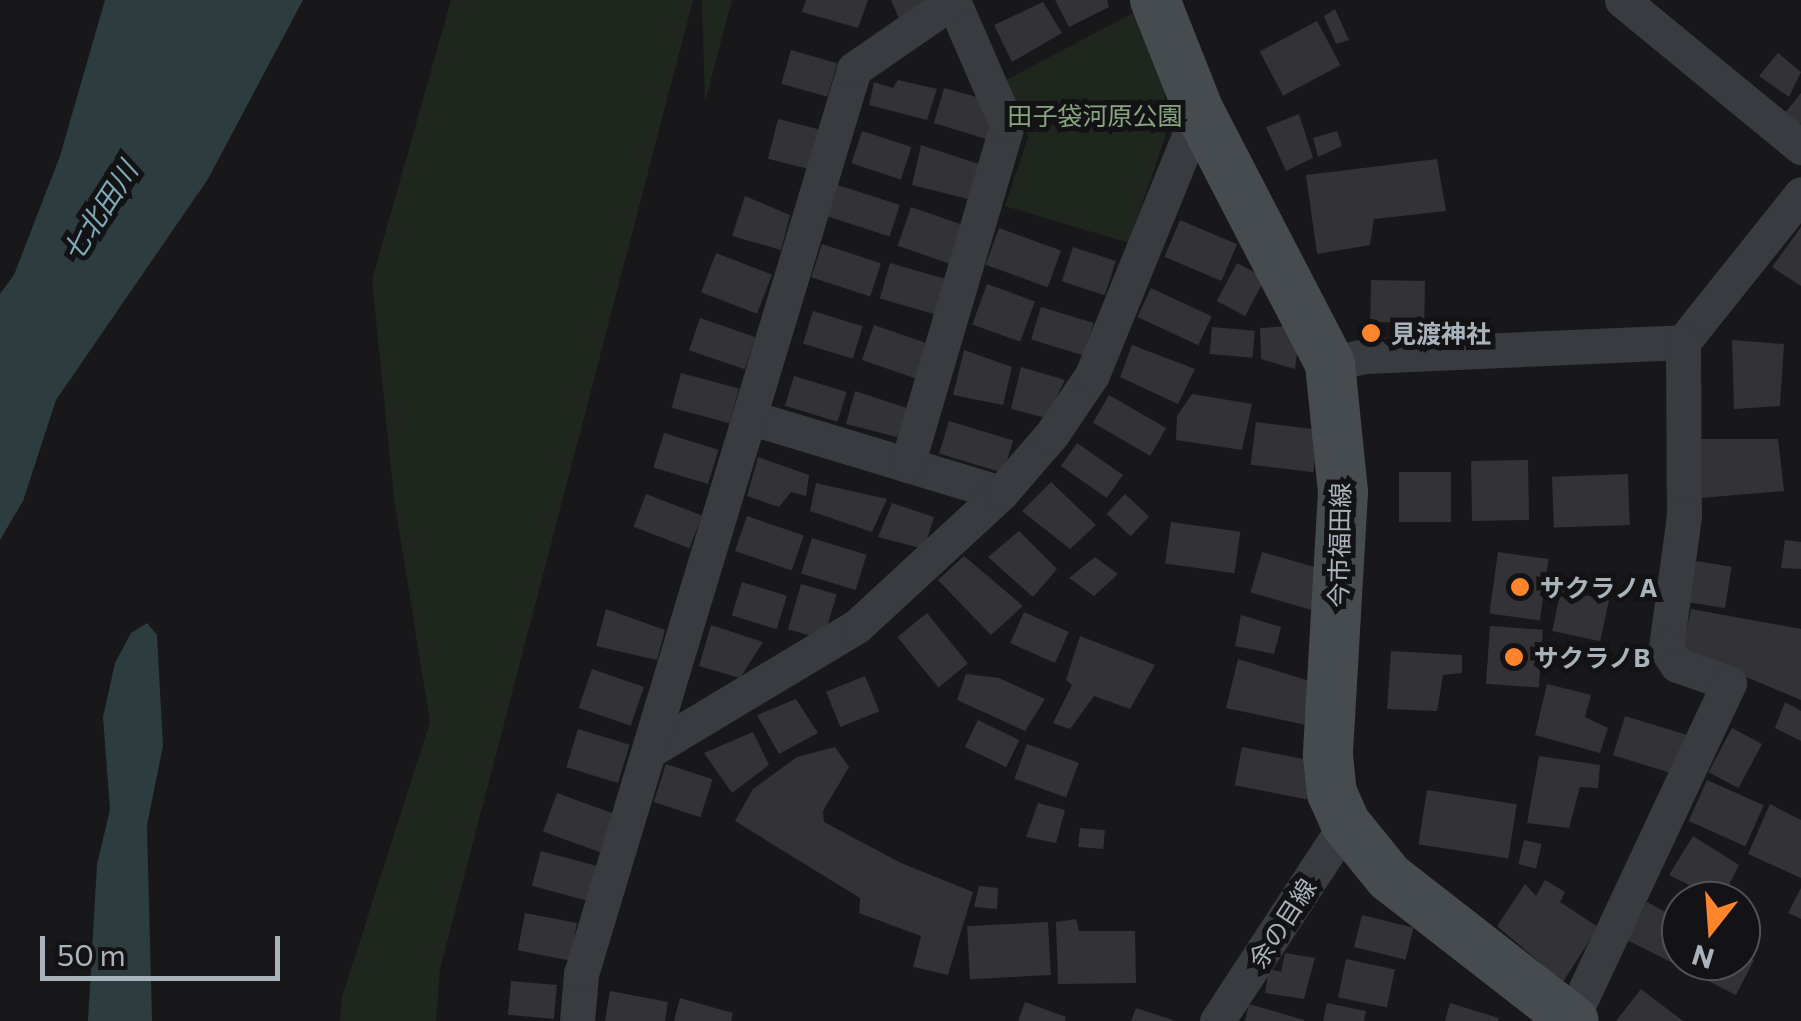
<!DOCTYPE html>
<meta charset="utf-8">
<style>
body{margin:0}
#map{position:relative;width:1801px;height:1021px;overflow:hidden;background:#18181a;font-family:Commissioner,"Noto Sans JP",sans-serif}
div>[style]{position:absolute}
.green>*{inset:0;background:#1e261d}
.water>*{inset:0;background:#2c3c3f}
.building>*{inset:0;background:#333336;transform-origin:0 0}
.minor>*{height:35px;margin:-17.5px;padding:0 17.5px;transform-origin:17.5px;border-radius:17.5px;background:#383b3f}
.secondary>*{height:50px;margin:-25px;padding:0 25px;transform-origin:25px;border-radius:25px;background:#464b50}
.dots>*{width:28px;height:28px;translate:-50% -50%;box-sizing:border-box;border:5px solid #131315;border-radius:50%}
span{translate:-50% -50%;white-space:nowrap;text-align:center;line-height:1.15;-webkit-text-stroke:10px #131315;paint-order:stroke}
.park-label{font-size:25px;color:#86a77e}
.poi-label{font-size:25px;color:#a9b3bb;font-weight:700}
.left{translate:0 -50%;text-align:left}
.street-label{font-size:25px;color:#a9b3bb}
.water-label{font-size:28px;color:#7dabb8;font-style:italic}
.north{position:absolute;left:1661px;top:881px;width:100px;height:100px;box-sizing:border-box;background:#131315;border:2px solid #4f5357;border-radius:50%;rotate:197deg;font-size:28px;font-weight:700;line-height:40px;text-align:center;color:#a9b3bb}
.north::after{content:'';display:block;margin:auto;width:35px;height:45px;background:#ff842b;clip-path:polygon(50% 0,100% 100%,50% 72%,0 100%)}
.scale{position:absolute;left:40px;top:936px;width:240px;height:45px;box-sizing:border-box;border:5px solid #a9b3bb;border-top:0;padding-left:12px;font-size:30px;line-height:35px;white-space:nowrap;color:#a9b3bb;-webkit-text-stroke:8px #131315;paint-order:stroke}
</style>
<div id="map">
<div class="green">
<div style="clip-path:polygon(451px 0,693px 0,440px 969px,436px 1021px,340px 1021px,342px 997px,430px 722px,394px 499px,372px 280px)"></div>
<div style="clip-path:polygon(702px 0,732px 0,705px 102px)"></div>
<div style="clip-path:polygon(1137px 11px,1165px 90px,1165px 137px,1129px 243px,1005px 206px,1028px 137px,1006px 80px)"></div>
</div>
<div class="water">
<div style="clip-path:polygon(105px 0,303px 0,208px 179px,56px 400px,23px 501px,0 540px,0 294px,14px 275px,60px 156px)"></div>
<div style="clip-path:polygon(147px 623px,157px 635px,163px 746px,147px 825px,152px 1021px,88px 1021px,97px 864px,110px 810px,103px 717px,115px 663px,131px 633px)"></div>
</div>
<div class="building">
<div style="clip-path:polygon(806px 0,868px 0,858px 28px,802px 12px)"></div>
<div style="clip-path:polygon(891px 0,927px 0,900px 21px)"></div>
<div style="clip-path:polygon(1055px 0,1107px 0,1109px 7px,1069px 27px)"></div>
<div style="clip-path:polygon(1043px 2px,1062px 33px,1012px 62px,994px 25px)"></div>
<div style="clip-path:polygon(1335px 9px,1349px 40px,1336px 44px,1324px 16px)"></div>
<div style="left:1317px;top:21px;width:50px;height:65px;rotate:62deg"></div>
<div style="left:791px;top:50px;width:48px;height:35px;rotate:16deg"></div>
<div style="clip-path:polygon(1778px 53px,1801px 72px,1789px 97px,1759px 76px)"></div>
<div style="clip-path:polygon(898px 80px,937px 89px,927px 120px,869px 105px,874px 82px,893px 88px)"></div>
<div style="clip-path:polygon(944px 88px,980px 98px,991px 122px,986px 139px,934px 123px)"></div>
<div style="clip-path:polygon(1801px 93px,1801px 124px,1784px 114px)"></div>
<div style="clip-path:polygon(1299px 114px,1313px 158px,1286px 171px,1266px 127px)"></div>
<div style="left:778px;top:119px;width:45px;height:41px;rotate:14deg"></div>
<div style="left:862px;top:131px;width:52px;height:34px;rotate:18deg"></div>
<div style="clip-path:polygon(1337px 131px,1342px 146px,1318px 157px,1313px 138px)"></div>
<div style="clip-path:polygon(921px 145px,979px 164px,972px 200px,912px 185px)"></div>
<div style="clip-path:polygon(1437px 159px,1446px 211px,1374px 219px,1370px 245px,1317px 254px,1306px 175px)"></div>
<div style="left:838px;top:185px;width:65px;height:33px;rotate:18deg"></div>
<div style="clip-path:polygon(745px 196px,790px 215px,781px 250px,732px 236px)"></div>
<div style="left:911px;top:207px;width:55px;height:41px;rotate:19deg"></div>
<div style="left:1180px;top:220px;width:62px;height:40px;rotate:23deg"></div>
<div style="clip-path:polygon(1801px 227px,1801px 286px,1772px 267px)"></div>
<div style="left:999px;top:228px;width:66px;height:39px;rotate:20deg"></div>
<div style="left:822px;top:244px;width:62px;height:35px;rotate:18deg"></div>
<div style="left:1073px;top:247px;width:45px;height:36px;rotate:18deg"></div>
<div style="left:716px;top:253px;width:60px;height:42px;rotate:21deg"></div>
<div style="left:890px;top:263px;width:59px;height:37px;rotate:16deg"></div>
<div style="left:1237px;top:263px;width:32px;height:43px;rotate:28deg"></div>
<div style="left:1371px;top:280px;width:54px;height:42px;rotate:1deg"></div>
<div style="left:987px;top:284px;width:51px;height:43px;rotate:20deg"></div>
<div style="left:1151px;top:288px;width:67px;height:32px;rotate:25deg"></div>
<div style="left:1041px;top:307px;width:55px;height:34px;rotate:17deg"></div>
<div style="left:813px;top:311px;width:52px;height:34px;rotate:17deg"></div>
<div style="left:700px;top:318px;width:59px;height:34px;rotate:19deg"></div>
<div style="left:874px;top:325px;width:59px;height:37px;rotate:19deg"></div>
<div style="clip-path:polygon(1288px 326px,1298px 346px,1295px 369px,1261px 359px,1260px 328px)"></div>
<div style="left:1212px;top:327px;width:43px;height:27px;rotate:5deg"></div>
<div style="clip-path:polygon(1732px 340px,1784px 344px,1780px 406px,1734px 409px)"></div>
<div style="clip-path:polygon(1132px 345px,1195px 369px,1178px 404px,1120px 377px)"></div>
<div style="clip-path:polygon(964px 350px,1012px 367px,1003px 405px,953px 395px)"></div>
<div style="clip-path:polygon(1021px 367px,1065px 380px,1046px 418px,1011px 409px)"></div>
<div style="left:681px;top:373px;width:60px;height:36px;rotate:15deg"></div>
<div style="left:794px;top:376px;width:55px;height:31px;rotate:17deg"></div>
<div style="clip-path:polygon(855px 391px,910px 409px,897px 437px,846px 424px)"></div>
<div style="clip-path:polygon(1192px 394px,1252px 404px,1242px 450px,1176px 440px,1177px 416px)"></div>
<div style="left:1109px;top:395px;width:66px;height:32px;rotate:30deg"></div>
<div style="left:949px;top:421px;width:67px;height:34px;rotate:17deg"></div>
<div style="left:1256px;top:422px;width:63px;height:43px;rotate:7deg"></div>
<div style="left:664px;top:433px;width:57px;height:36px;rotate:17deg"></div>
<div style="clip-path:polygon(1700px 439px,1778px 439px,1784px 491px,1700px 498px)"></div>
<div style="left:1077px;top:443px;width:56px;height:28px;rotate:35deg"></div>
<div style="clip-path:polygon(758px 457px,809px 475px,806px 496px,791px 492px,779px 507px,747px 496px)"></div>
<div style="left:1528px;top:460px;width:60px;height:57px;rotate:89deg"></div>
<div style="left:1399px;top:472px;width:52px;height:50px"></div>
<div style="left:1628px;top:474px;width:51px;height:76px;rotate:88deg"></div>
<div style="clip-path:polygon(1051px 482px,1096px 525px,1070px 549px,1022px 511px)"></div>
<div style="clip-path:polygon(816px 483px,887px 499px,872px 532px,810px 511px)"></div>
<div style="left:646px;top:494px;width:60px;height:35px;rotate:21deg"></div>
<div style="left:1125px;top:494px;width:33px;height:27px;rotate:43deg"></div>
<div style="clip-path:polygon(892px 503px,934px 517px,924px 549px,878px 537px)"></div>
<div style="left:747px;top:516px;width:60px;height:37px;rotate:19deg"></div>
<div style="left:1171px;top:522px;width:70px;height:42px;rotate:8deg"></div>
<div style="clip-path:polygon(1019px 531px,1057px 569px,1033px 597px,988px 557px)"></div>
<div style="left:812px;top:538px;width:57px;height:37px;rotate:17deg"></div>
<div style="clip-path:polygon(1785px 540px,1801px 542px,1801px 569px,1781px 568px)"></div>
<div style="left:1262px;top:552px;width:71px;height:42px;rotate:16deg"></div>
<div style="left:1498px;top:552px;width:51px;height:62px;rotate:8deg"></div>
<div style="clip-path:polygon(964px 556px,1023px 606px,991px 635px,938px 580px)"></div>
<div style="clip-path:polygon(1095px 557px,1118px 574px,1094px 596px,1069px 578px)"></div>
<div style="left:1696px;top:561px;width:36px;height:42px;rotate:9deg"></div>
<div style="left:742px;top:582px;width:47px;height:35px;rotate:17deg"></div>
<div style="left:801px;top:584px;width:37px;height:47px;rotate:16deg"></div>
<div style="left:1561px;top:590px;width:49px;height:42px;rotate:12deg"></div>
<div style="clip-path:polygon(606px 609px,665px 630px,657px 660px,596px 646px)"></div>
<div style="clip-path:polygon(1691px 609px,1801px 629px,1801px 700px,1682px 650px)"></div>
<div style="left:1024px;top:612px;width:49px;height:34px;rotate:24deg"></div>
<div style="left:927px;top:613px;width:65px;height:38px;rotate:51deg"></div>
<div style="clip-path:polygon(1241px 615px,1281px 627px,1274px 654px,1235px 646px)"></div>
<div style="clip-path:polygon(711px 625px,763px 642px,740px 678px,699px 666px)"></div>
<div style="left:1490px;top:626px;width:53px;height:58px;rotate:4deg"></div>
<div style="clip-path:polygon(1080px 636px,1155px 665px,1130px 709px,1094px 696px,1070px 729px,1053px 723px,1072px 685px,1066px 680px)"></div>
<div style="clip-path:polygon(1391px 651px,1462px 655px,1462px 673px,1443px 675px,1437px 711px,1387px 709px)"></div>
<div style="clip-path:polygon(1238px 659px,1316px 683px,1306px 725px,1226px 708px)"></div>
<div style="left:592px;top:669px;width:55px;height:41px;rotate:19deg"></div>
<div style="clip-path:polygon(966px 674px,999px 678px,1045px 699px,1025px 731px,957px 700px)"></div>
<div style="left:865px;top:676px;width:38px;height:42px;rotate:68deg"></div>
<div style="clip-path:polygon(1547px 684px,1591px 695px,1585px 717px,1608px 728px,1600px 753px,1535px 735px)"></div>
<div style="clip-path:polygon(796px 699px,818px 733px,779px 754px,757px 715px)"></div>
<div style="clip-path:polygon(1785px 702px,1801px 711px,1801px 741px,1775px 728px)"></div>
<div style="left:1625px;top:716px;width:70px;height:41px;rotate:17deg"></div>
<div style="left:978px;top:720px;width:46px;height:30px;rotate:26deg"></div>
<div style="left:1732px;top:728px;width:34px;height:50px;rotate:28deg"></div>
<div style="left:578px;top:729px;width:54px;height:40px;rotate:17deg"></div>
<div style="clip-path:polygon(753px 732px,769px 765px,732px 793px,704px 753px)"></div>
<div style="left:1027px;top:744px;width:55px;height:37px;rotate:20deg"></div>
<div style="clip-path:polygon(835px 747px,849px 767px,823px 811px,824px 822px,901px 863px,973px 892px,948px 975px,913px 967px,921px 936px,859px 913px,860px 898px,735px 821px,753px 789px,797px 757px)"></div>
<div style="left:1242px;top:747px;width:73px;height:39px;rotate:11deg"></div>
<div style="clip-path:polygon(1539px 756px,1600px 765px,1598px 788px,1580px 787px,1569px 828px,1527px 823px)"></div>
<div style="left:666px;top:764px;width:49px;height:40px;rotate:18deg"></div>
<div style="left:1707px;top:780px;width:62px;height:45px;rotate:24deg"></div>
<div style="left:1427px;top:790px;width:91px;height:55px;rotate:9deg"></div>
<div style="left:557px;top:793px;width:62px;height:41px;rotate:20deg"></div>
<div style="clip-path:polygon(1038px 803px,1065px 810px,1056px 843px,1026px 837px)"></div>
<div style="clip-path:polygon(1770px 804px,1801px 820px,1801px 878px,1748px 854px)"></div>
<div style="left:1080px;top:828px;width:25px;height:19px;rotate:5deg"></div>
<div style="clip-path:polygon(1693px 836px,1739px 865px,1721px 901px,1669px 875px)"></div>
<div style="left:1524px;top:840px;width:18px;height:25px;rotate:13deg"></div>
<div style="left:541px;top:851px;width:58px;height:36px;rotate:15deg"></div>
<div style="clip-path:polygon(1545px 880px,1565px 892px,1560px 902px,1598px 927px,1563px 982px,1497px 926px,1525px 884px,1536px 896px)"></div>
<div style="clip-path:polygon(979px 886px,998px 888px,997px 909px,974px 907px)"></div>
<div style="clip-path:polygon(1801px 888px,1801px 919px,1788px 913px)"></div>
<div style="clip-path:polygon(1647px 902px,1681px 920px,1681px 961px,1741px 961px,1741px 953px,1754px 960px,1736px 995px,1627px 940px)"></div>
<div style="left:525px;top:913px;width:53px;height:38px;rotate:11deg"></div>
<div style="left:1362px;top:915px;width:53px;height:33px;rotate:14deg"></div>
<div style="clip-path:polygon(1076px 919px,1079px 931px,1135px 931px,1136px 983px,1058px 984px,1056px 922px)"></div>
<div style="left:1048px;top:922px;width:53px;height:81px;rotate:87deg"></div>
<div style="clip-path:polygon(1285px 953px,1315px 958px,1304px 999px,1265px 993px,1269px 969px,1281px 972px)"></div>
<div style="left:1346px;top:959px;width:50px;height:39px;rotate:12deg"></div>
<div style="left:511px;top:981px;width:46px;height:34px;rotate:5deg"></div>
<div style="clip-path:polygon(1641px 989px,1683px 1021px,1616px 1021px)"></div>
<div style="clip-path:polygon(610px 991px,668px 1002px,665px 1021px,605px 1021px)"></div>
<div style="clip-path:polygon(680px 998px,733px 1013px,731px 1021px,674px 1021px)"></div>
<div style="clip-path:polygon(1025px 1002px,1066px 1017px,1065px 1021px,1018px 1021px)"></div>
<div style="clip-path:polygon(1327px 1003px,1366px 1011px,1364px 1021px,1323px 1021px)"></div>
<div style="clip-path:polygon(1450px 1003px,1499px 1018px,1498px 1021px,1445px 1021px)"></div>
<div style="clip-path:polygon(1249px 1004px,1304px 1020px,1304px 1021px,1245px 1021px)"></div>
<div style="clip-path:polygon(1136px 1008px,1173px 1020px,1172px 1021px,1131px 1021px)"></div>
</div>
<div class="minor">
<div style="left:1622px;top:0;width:232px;rotate:39.4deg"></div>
<div style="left:1683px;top:342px;width:189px;rotate:-51.4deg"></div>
<div style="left:1330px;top:364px;width:36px;rotate:-13deg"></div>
<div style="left:1365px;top:356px;width:318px;rotate:-2.5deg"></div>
<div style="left:1683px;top:342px;width:174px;rotate:89.7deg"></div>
<div style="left:1684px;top:516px;width:133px;rotate:97.8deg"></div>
<div style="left:1666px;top:648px;width:20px;rotate:57deg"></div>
<div style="left:1677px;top:665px;width:55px;rotate:19.1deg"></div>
<div style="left:1729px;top:683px;width:373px;rotate:115.1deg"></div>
<div style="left:749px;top:417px;width:263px;rotate:16.8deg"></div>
<div style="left:907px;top:465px;width:354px;rotate:-73.6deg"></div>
<div style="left:1007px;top:125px;width:135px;rotate:-113.5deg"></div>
<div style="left:654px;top:748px;width:237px;rotate:-31deg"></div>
<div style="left:857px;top:626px;width:196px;rotate:-42.7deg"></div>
<div style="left:1001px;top:493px;width:78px;rotate:-49.2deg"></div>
<div style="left:1052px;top:434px;width:71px;rotate:-55.9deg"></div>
<div style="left:1092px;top:375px;width:285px;rotate:-67.9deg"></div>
<div style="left:577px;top:1021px;width:47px;rotate:-85.1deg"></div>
<div style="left:581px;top:974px;width:945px;rotate:-73.21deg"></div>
<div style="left:854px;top:69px;width:121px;rotate:-34.6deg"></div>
<div style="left:1217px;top:1021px;width:235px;rotate:-56.8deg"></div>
</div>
<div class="secondary">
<div style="left:1155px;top:0;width:119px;rotate:68.4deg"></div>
<div style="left:1199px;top:111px;width:285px;rotate:62.6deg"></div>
<div style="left:1330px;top:364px;width:129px;rotate:84.2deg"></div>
<div style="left:1343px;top:492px;width:264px;rotate:93.3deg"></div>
<div style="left:1328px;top:756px;width:37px;rotate:84deg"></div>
<div style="left:1332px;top:793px;width:34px;rotate:66deg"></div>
<div style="left:1346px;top:824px;width:68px;rotate:50.9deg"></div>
<div style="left:1389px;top:877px;width:234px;rotate:37.9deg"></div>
</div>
<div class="dots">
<div style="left:1371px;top:333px;background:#ff842b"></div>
<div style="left:1520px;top:587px;background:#ff842b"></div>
<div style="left:1514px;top:657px;background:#ff842b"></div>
</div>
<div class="park-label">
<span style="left:1095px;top:115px">田子袋河原公園</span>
</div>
<div class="poi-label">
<span class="left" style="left:1391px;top:333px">見渡神社</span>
<span class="left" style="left:1540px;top:587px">サクラノA</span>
<span class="left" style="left:1534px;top:657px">サクラノB</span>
</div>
<div class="street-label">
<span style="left:1339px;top:545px;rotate:-89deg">今市福田線</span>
<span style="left:1282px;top:923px;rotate:-57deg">余の目線</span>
</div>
<div class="water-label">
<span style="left:99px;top:211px;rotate:-57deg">七北田川</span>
</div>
<div class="north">N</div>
<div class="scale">50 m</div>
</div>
